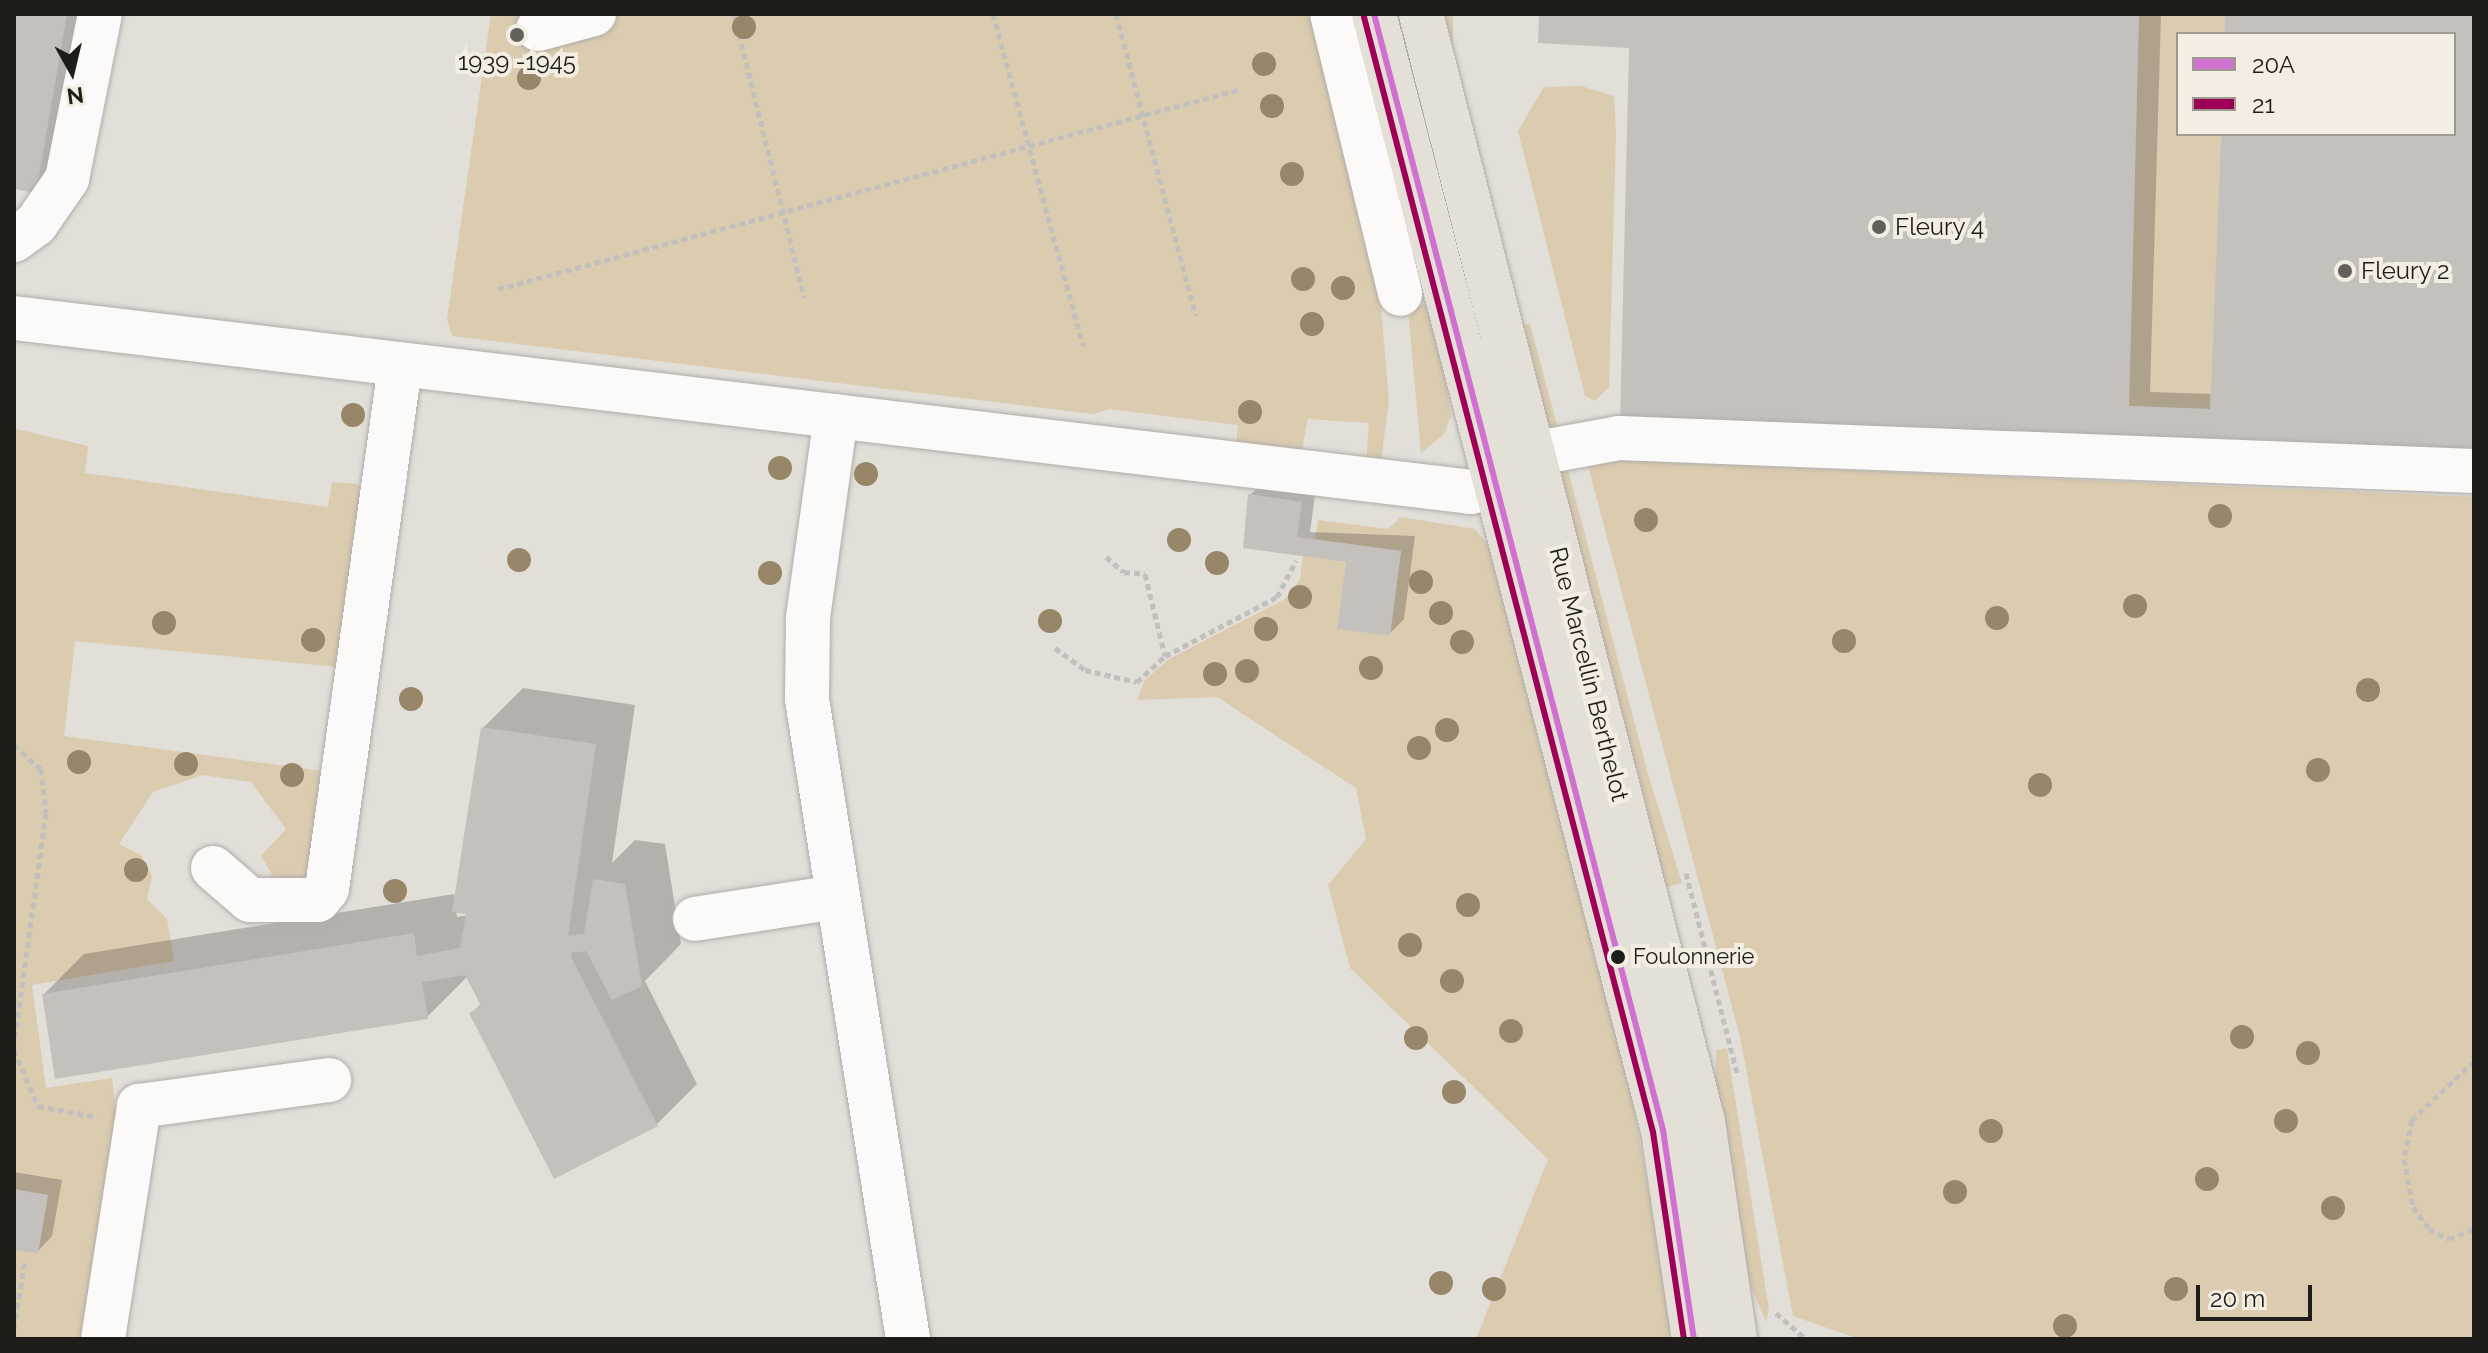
<!DOCTYPE html>
<style>
body{margin:0}
#map{position:relative;width:2488px;height:1353px;overflow:hidden;background:#e2ded8;font-family:Raleway,sans-serif}
div>[style]{position:absolute}
.green>*{inset:0;background:#dbcbaf;transform-origin:0 0}
.shadow>*{inset:0;background:#0003}
.building>*{inset:0;background:#c4c1bd}
.path>*{height:5px;margin-top:-2.5px;transform-origin:0;background:repeating-linear-gradient(90deg,#c2c0be 0 6px,transparent 0 10px)}
.roads{filter:drop-shadow(0 0 2px #afada9) drop-shadow(0 0 2px #afada9)}
.minor>*{height:44px;margin:-22px;padding:0 22px;transform-origin:22px;border-radius:22px;background:#fbfaf9}
.major>*{height:44px;margin:-22px;padding:0 22px;transform-origin:22px;border-radius:22px;background:#e5e0d7}
.bus-1>*{height:6px;margin:-3px;padding:0 3px;transform-origin:3px;border-radius:3px;background:#d071d2}
.bus-2>*{height:6px;margin:-3px;padding:0 3px;transform-origin:3px;border-radius:3px;background:#9f0057}
.trees>*{width:24px;height:24px;margin:-12px;border-radius:50%;background:#978768}
.dots>*{width:22px;height:22px;translate:-50% -50%;box-sizing:border-box;border:4px solid #f3ede2;border-radius:50%}
span{translate:-50% -50%;white-space:nowrap;text-align:center;line-height:1.15;-webkit-text-stroke:8px #f3ede2;paint-order:stroke}
.bus-label{font-size:22px;color:#1f1d1a}
.left{translate:0 -50%;text-align:left}
.poi-label{font-size:24px;color:#1f1d1a}
.street-label{font-size:24px;color:#1f1d1a}
.frame{position:absolute;inset:0;border:16px solid #1f1d1a;pointer-events:none}
.legend{position:absolute;left:2176px;top:32px;width:280px;height:104px;box-sizing:border-box;background:#f3ede2;border:2px solid #9e9a92;margin:0;padding:10px 14px;list-style:none;font-size:24px;color:#1f1d1a}
.legend li{display:flex;align-items:center;gap:16px;height:40px}
.legend b{width:40px;border:2px solid #9e9a92}
.north{position:absolute;left:32px;top:32px;width:80px;height:80px;-webkit-text-stroke:6px #f3ede2;paint-order:stroke;rotate:172deg;font-size:22px;font-weight:700;line-height:32px;text-align:center;color:#1f1d1a}
.north::after{content:'';display:block;margin:auto;width:28px;height:36px;background:#1f1d1a;clip-path:polygon(50% 0,100% 100%,50% 72%,0 100%)}
.scale{position:absolute;left:2196px;top:1285px;width:116px;height:36px;box-sizing:border-box;border:4px solid #1f1d1a;border-top:0;padding-left:10px;font-size:24px;line-height:28px;white-space:nowrap;color:#1f1d1a;-webkit-text-stroke:6px #f3ede2;paint-order:stroke}
</style>
<div id="map">
<div class="green">
<div style="clip-path:polygon(491px 14px,1317px 14px,1379px 285px,1389px 401px,1380px 468px,1366px 466px,1369px 423px,1308px 419px,1301px 453px,1236px 445px,1238px 425px,1109px 409px,1093px 414px,452px 336px,447px 319px)"></div>
<div style="left:1431px;top:14px;width:22px;height:301px"></div>
<div style="clip-path:polygon(2139px 14px,2225px 14px,2224px 34px,2178px 34px,2178px 134px,2221px 134px,2210px 409px,2129px 406px)"></div>
<div style="clip-path:polygon(1581px 86px,1614px 96px,1616px 132px,1609px 387px,1595px 401px,1585px 396px,1518px 131px,1544px 87px)"></div>
<div style="clip-path:polygon(1433px 301px,1451px 416px,1444px 434px,1421px 453px,1408px 309px)"></div>
<div style="left:1530px;top:324px;width:106px;height:18px;rotate:75deg"></div>
<div style="clip-path:polygon(16px 429px,88px 446px,85px 473px,328px 507px,332px 482px,357px 484px,365px 493px,347px 668px,75px 641px,64px 736px,323px 771px,310px 874px,302px 883px,274px 878px,261px 856px,286px 829px,251px 782px,203px 775px,153px 792px,119px 844px,141px 855px,152px 876px,147px 899px,167px 919px,174px 961px,32px 985px,46px 1088px,112px 1078px,118px 1132px,81px 1339px,14px 1339px)"></div>
<div style="clip-path:polygon(1596px 459px,2474px 497px,2474px 1339px,1859px 1339px,1793px 1316px,1740px 1037px,1587px 462px)"></div>
<div style="clip-path:polygon(1567px 466px,1648px 774px,1682px 883px,1666px 887px,1648px 850px,1550px 473px)"></div>
<div style="clip-path:polygon(1401px 517px,1475px 529px,1488px 545px,1624px 1053px,1675px 1339px,1476px 1339px,1548px 1159px,1350px 968px,1328px 885px,1366px 839px,1356px 788px,1217px 697px,1137px 700px,1145px 680px,1169px 659px,1285px 599px,1300px 579px,1303px 556px,1346px 562px,1338px 629px,1390px 636px,1401px 551px,1315px 539px,1318px 520px,1388px 529px)"></div>
<div style="clip-path:polygon(1727px 1048px,1769px 1310px,1766px 1322px,1750px 1285px,1715px 1098px,1716px 1050px)"></div>
</div>
<div class="shadow">
<div style="clip-path:polygon(14px 14px,91px 14px,65px 161px,35px 191px,14px 187px)"></div>
<div style="clip-path:polygon(1541px 14px,2161px 14px,2150px 392px,2213px 394px,2223px 134px,2454px 134px,2454px 34px,2227px 34px,2227px 14px,2474px 14px,2474px 456px,1622px 421px,1631px 46px)"></div>
<div style="clip-path:polygon(1265px 480px,1316px 487px,1310px 532px,1415px 536px,1404px 619px,1389px 634px,1348px 556px,1245px 547px,1250px 495px)"></div>
<div style="clip-path:polygon(evenodd,523px 688px,635px 705px,612px 863px,635px 840px,665px 844px,681px 944px,645px 981px,697px 1084px,657px 1124px,471px 1013px,482px 1003px,468px 976px,427px 1017px,44px 994px,84px 954px,454px 894px,455px 902px,483px 728px,523px 688px,456px 910px,474px 914px,457px 917px,456px 910px)"></div>
<div style="clip-path:polygon(14px 1172px,62px 1180px,52px 1236px,37px 1252px,14px 1248px)"></div>
</div>
<div class="building">
<div style="clip-path:polygon(14px 14px,67px 14px,36px 193px,14px 189px)"></div>
<div style="clip-path:polygon(1539px 14px,2139px 14px,2129px 406px,2210px 409px,2221px 134px,2454px 134px,2454px 34px,2224px 34px,2225px 14px,2474px 14px,2474px 458px,1620px 423px,1629px 48px,1538px 43px)"></div>
<div style="clip-path:polygon(1248px 494px,1302px 502px,1297px 537px,1401px 551px,1390px 636px,1337px 629px,1346px 562px,1243px 548px)"></div>
<div style="clip-path:polygon(481px 727px,596px 744px,568px 936px,584px 934px,593px 879px,625px 884px,642px 986px,612px 1000px,586px 951px,571px 953px,572px 959px,658px 1126px,554px 1179px,469px 1013px,481px 1006px,465px 975px,422px 982px,428px 1019px,55px 1079px,42px 994px,414px 933px,417px 956px,460px 948px,466px 914px,452px 912px)"></div>
<div style="clip-path:polygon(14px 1189px,48px 1195px,38px 1254px,14px 1250px)"></div>
</div>
<div class="path">
<div style="left:734px;top:14px;width:292px;rotate:76.1deg"></div>
<div style="left:993px;top:14px;width:344px;rotate:74.8deg"></div>
<div style="left:1116px;top:14px;width:312px;rotate:75.2deg"></div>
<div style="left:498px;top:289px;width:769px;rotate:-15.07deg"></div>
<div style="left:1106px;top:557px;width:23px;rotate:40deg"></div>
<div style="left:1124px;top:572px;width:21px;rotate:5deg"></div>
<div style="left:1145px;top:574px;width:84px;rotate:76.3deg"></div>
<div style="left:1055px;top:648px;width:37px;rotate:36deg"></div>
<div style="left:1085px;top:670px;width:53px;rotate:13deg"></div>
<div style="left:1137px;top:682px;width:38px;rotate:-43deg"></div>
<div style="left:1165px;top:656px;width:127px;rotate:-27.8deg"></div>
<div style="left:1277px;top:597px;width:41px;rotate:-62.2deg"></div>
<div style="left:14px;top:745px;width:36px;rotate:42deg"></div>
<div style="left:41px;top:769px;width:44px;rotate:83.5deg"></div>
<div style="left:46px;top:813px;width:232px;rotate:97.9deg"></div>
<div style="left:1686px;top:873px;width:206px;rotate:75.7deg"></div>
<div style="left:14px;top:1050px;width:61px;rotate:66.8deg"></div>
<div style="left:38px;top:1106px;width:60px;rotate:10.6deg"></div>
<div style="left:2474px;top:1061px;width:86px;rotate:136.4deg"></div>
<div style="left:2412px;top:1120px;width:40px;rotate:102deg"></div>
<div style="left:2404px;top:1159px;width:49px;rotate:79.4deg"></div>
<div style="left:2413px;top:1207px;width:27px;rotate:54deg"></div>
<div style="left:2429px;top:1229px;width:22px;rotate:27deg"></div>
<div style="left:2449px;top:1239px;width:27px;rotate:-22deg"></div>
<div style="left:1776px;top:1313px;width:40px;rotate:41deg"></div>
<div style="left:14px;top:1328px;width:70px;rotate:-80.9deg"></div>
</div>
<div class="roads">
<div class="minor">
<div style="left:1332px;top:14px;width:288px;rotate:76.3deg"></div>
<div style="left:538px;top:29px;width:58px;rotate:-15deg"></div>
<div style="left:14px;top:240px;width:27px;rotate:-36deg"></div>
<div style="left:36px;top:224px;width:55px;rotate:-55.4deg"></div>
<div style="left:67px;top:179px;width:168px;rotate:-78.7deg"></div>
<div style="left:14px;top:318px;width:1467px;rotate:6.81deg"></div>
<div style="left:1471px;top:492px;width:30px;rotate:-17deg"></div>
<div style="left:836px;top:416px;width:203px;rotate:97.9deg"></div>
<div style="left:808px;top:617px;width:82px;rotate:90.7deg"></div>
<div style="left:807px;top:699px;width:648px;rotate:81.03deg"></div>
<div style="left:1532px;top:454px;width:88px;rotate:-10.4deg"></div>
<div style="left:1619px;top:438px;width:856px;rotate:2.21deg"></div>
<div style="left:213px;top:868px;width:49px;rotate:40.9deg"></div>
<div style="left:250px;top:900px;width:68px"></div>
<div style="left:318px;top:900px;width:14px;rotate:-51deg"></div>
<div style="left:327px;top:889px;width:528px;rotate:-82.05deg"></div>
<div style="left:695px;top:919px;width:144px;rotate:-8.8deg"></div>
<div style="left:103px;top:1339px;width:236px;rotate:-81.2deg"></div>
<div style="left:139px;top:1106px;width:192px;rotate:-7.8deg"></div>
</div>
<div class="major">
<div style="left:1374px;top:14px;width:1153px;rotate:75.48deg"></div>
<div style="left:1663px;top:1130px;width:211px;rotate:81.6deg"></div>
<div style="left:1421px;top:14px;width:1143px;rotate:75.72deg"></div>
<div style="left:1703px;top:1122px;width:219px;rotate:81.6deg"></div>
</div>
</div>
<div class="bus-1">
<div style="left:1374px;top:14px;width:1153px;rotate:75.48deg"></div>
<div style="left:1663px;top:1130px;width:211px;rotate:81.6deg"></div>
</div>
<div class="bus-2">
<div style="left:1364px;top:17px;width:1152px;rotate:75.47deg"></div>
<div style="left:1653px;top:1132px;width:209px;rotate:81.5deg"></div>
</div>
<div class="trees">
<div style="left:744px;top:27px"></div>
<div style="left:1264px;top:64px"></div>
<div style="left:529px;top:78px"></div>
<div style="left:1272px;top:106px"></div>
<div style="left:1292px;top:174px"></div>
<div style="left:1303px;top:279px"></div>
<div style="left:1343px;top:288px"></div>
<div style="left:1312px;top:324px"></div>
<div style="left:1250px;top:412px"></div>
<div style="left:353px;top:415px"></div>
<div style="left:780px;top:468px"></div>
<div style="left:866px;top:474px"></div>
<div style="left:2220px;top:516px"></div>
<div style="left:1646px;top:520px"></div>
<div style="left:1179px;top:540px"></div>
<div style="left:519px;top:560px"></div>
<div style="left:1217px;top:563px"></div>
<div style="left:770px;top:573px"></div>
<div style="left:1421px;top:582px"></div>
<div style="left:1300px;top:597px"></div>
<div style="left:2135px;top:606px"></div>
<div style="left:1441px;top:613px"></div>
<div style="left:1997px;top:618px"></div>
<div style="left:1050px;top:621px"></div>
<div style="left:164px;top:623px"></div>
<div style="left:1266px;top:629px"></div>
<div style="left:313px;top:640px"></div>
<div style="left:1844px;top:641px"></div>
<div style="left:1462px;top:642px"></div>
<div style="left:1371px;top:668px"></div>
<div style="left:1247px;top:671px"></div>
<div style="left:1215px;top:674px"></div>
<div style="left:2368px;top:690px"></div>
<div style="left:411px;top:699px"></div>
<div style="left:1447px;top:730px"></div>
<div style="left:1419px;top:748px"></div>
<div style="left:79px;top:762px"></div>
<div style="left:186px;top:764px"></div>
<div style="left:2318px;top:770px"></div>
<div style="left:292px;top:775px"></div>
<div style="left:2040px;top:785px"></div>
<div style="left:136px;top:870px"></div>
<div style="left:395px;top:891px"></div>
<div style="left:1468px;top:905px"></div>
<div style="left:1410px;top:945px"></div>
<div style="left:1452px;top:981px"></div>
<div style="left:1511px;top:1031px"></div>
<div style="left:2242px;top:1037px"></div>
<div style="left:1416px;top:1038px"></div>
<div style="left:2308px;top:1053px"></div>
<div style="left:1454px;top:1092px"></div>
<div style="left:2286px;top:1121px"></div>
<div style="left:1991px;top:1131px"></div>
<div style="left:2207px;top:1179px"></div>
<div style="left:1955px;top:1192px"></div>
<div style="left:2333px;top:1208px"></div>
<div style="left:1441px;top:1283px"></div>
<div style="left:1494px;top:1289px"></div>
<div style="left:2176px;top:1289px"></div>
<div style="left:2065px;top:1326px"></div>
</div>
<div class="dots">
<div style="left:517px;top:35px;background:#63615c"></div>
<div style="left:1879px;top:227px;background:#63615c"></div>
<div style="left:2345px;top:271px;background:#63615c"></div>
<div style="left:1618px;top:957px;background:#1f1d1a"></div>
</div>
<div class="bus-label">
<span class="left" style="left:1633px;top:957px">Foulonnerie</span>
</div>
<div class="poi-label">
<span style="left:517px;top:62px">1939 -1945</span>
<span class="left" style="left:1895px;top:227px">Fleury 4</span>
<span class="left" style="left:2361px;top:271px">Fleury 2</span>
</div>
<div class="street-label">
<span style="left:1589px;top:674px;rotate:76deg">Rue Marcellin Berthelot</span>
</div>
<div class="frame"></div>
<ul class="legend">
<li><b style="height:10px;background:#d071d2"></b>20A</li>
<li><b style="height:10px;background:#9f0057"></b>21</li>
</ul>
<div class="north">N</div>
<div class="scale">20 m</div>
</div>
